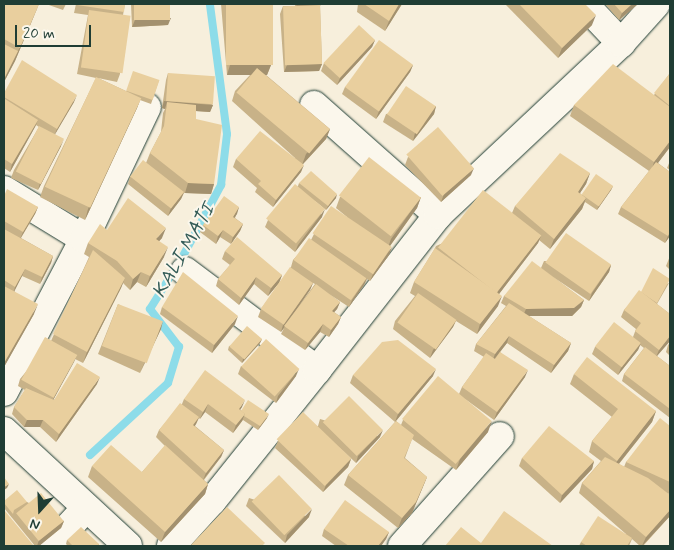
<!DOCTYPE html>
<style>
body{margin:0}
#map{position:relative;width:674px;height:550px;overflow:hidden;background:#f7efdc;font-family:Mynerve,sans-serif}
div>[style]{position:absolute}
.stream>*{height:8px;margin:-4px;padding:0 4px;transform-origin:4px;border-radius:4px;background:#8ddce9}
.roads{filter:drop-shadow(0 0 1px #1f3d34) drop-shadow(0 0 1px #1f3d34)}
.minor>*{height:28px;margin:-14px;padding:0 14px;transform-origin:14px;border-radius:14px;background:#fbf7ec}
.wall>*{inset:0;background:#c8b288}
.shaded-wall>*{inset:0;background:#a3916f}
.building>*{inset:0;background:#e9cf9e;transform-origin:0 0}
span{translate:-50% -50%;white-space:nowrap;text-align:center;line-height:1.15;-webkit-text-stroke:4px #fbf7ec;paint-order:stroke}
.water-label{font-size:20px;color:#355d58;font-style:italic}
.frame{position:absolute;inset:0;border:5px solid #1f3d34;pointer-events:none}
.north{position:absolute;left:15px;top:485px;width:50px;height:50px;-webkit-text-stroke:4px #fbf7ec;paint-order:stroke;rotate:200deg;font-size:14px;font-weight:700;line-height:20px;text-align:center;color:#1f3d34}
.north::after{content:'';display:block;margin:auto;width:18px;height:22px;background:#1f3d34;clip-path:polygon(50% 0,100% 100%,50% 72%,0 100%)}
.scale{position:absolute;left:15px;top:25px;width:76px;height:22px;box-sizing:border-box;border:2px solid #1f3d34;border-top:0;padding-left:6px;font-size:15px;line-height:18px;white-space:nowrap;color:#1f3d34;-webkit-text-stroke:4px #fbf7ec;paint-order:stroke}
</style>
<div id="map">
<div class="stream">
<div style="left:90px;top:455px;width:106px;rotate:-42.7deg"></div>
<div style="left:168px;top:383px;width:38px;rotate:-73deg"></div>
<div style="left:179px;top:347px;width:48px;rotate:-127.3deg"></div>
<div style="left:150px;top:309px;width:62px;rotate:-58.1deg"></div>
<div style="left:183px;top:256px;width:81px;rotate:-61.8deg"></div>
<div style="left:221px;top:185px;width:51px;rotate:-83.3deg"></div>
<div style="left:227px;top:134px;width:131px;rotate:-97.5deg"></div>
</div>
<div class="roads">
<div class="minor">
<div style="left:584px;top:4px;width:54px;rotate:46.5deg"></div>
<div style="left:314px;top:105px;width:166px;rotate:41.6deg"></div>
<div style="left:4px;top:190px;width:94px;rotate:31.5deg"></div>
<div style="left:185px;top:271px;width:165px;rotate:36.9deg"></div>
<div style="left:4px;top:392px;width:173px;rotate:-62.4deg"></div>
<div style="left:84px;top:239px;width:146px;rotate:-64.5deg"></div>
<div style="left:4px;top:431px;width:169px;rotate:42.8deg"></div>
<div style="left:51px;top:546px;width:50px;rotate:-47.4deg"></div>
<div style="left:171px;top:546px;width:61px;rotate:-47.7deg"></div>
<div style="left:212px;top:501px;width:168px;rotate:-51.3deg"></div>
<div style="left:317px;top:370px;width:197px;rotate:-52deg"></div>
<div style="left:438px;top:215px;width:251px;rotate:-43.2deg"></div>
<div style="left:621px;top:43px;width:52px;rotate:-48.1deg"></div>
<div style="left:402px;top:546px;width:147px;rotate:-48.3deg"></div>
</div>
</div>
<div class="wall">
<div style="clip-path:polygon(4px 4px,39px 4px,15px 61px,4px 82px)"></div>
<div style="clip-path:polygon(46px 4px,66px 4px,63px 10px)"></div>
<div style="clip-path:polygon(76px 4px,125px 4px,123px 15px,120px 74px,117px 82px,98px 78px,126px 91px,159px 80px,151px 104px,140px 100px,137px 108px,85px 220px,40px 197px,44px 186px,96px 78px,77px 74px,88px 15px,74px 13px)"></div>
<div style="clip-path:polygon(131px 4px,170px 4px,168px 25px,132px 27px)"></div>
<div style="clip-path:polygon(221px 4px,273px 4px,271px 65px,267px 75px,266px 75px,330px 129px,326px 139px,303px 164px,301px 172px,273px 207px,255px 192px,257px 188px,233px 167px,236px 159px,295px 158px,232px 101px,235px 91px,250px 75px,227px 75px)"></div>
<div style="clip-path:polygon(295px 4px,321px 4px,320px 5px,322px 64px,319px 71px,284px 72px,280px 14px,283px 6px,295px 6px)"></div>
<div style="clip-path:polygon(358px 4px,402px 4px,385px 31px,357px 12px)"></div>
<div style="clip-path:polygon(505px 4px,585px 4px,592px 25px,558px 58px)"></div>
<div style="clip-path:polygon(605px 4px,638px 4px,619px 20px)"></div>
<div style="clip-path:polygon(375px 40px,372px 47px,337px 85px,321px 71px,324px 63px)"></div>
<div style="clip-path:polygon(413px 65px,410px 72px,376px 119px,342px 94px,345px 87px)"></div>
<div style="clip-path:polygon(168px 73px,213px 105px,210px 112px,196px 111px,196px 119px,214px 184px,211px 194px,185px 193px,184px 193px,181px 199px,168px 216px,128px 184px,130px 177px,146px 163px,150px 153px,161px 132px,163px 113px,165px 109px,162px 108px,166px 80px)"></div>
<div style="clip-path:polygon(670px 73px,670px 147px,658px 163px,670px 172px,670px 236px,665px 243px,618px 214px,621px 207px,649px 171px,570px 116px,574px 105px,654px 95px)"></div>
<div style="clip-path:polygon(4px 93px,74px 102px,55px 134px,61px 146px,38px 190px,11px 178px,14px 170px,39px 127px,36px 125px,10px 172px,4px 168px)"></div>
<div style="clip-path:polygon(436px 106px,434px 114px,413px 141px,383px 122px,386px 114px)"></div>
<div style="clip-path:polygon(408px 157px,471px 175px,441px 202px,405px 165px)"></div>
<div style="clip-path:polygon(670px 161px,670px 170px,667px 168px)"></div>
<div style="clip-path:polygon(590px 173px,586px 184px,580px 193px,582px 195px,613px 186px,611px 190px,597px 210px,585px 202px,582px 209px,550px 249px,539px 240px,538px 243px,499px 294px,498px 306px,477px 334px,456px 321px,453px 327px,430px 358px,393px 329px,395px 321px,415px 296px,410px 293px,414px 282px,434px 250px,436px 246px,512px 213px,515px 206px)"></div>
<div style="clip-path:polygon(299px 183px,336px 198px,326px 210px,315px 201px,322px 217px,295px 252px,265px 227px,268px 220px,298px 186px)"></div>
<div style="clip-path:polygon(4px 196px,38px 207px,35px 214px,21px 238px,53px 256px,51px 263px,40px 284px,22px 276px,14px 291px,34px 314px,4px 367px)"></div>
<div style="clip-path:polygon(evenodd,340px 197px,421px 197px,417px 208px,390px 246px,389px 255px,370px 281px,367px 279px,364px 285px,349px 307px,329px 294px,340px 302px,337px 309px,334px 312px,341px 317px,338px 324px,329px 337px,320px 332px,305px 350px,281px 334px,284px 328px,281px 332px,258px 317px,261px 309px,291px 267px,293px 260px,311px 240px,314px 234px,347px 217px,336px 208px,340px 197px,313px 283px,315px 284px,296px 310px,310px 290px,313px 283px)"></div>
<div style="clip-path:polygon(239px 207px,235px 218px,243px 224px,240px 231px,231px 244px,220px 237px,216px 244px,200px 232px,203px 225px)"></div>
<div style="clip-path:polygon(107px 230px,162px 238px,159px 241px,164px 257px,146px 287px,137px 282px,130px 290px,123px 283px,121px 288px,83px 363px,75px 359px,53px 400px,97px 384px,56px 442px,40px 427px,24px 427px,12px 414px,14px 407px,25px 390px,18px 386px,20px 379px,51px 341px,89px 257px,84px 254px,88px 243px)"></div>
<div style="clip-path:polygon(225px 251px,282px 275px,279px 283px,268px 296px,254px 284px,239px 305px,216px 286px,218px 279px,230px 265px,222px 259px)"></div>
<div style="clip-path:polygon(670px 256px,670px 270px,666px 266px)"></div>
<div style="clip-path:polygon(544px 261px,611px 265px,609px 272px,589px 301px,553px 277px,584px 300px,581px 307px,572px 316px,529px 316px,571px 343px,568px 351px,551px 373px,507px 343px,500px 352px,525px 377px,494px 420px,465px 399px,488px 432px,456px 470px,412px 439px,405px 458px,427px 477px,412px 513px,398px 528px,344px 485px,348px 475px,395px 422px,350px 383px,353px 375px,433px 376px,396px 421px,401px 425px,403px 420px,459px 394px,462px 387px,484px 357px,474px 351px,476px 344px,506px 306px,501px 303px,504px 296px,541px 268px)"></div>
<div style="clip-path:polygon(669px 283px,657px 304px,670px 314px,670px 341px,657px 356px,670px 366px,670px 418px,622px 381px,624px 374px,644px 348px,640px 345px,638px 350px,618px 375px,592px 354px,595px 347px,633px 337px,636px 329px,621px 317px,624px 310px,641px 292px)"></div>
<div style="clip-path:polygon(118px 304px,161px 329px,140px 373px,98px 354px)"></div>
<div style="clip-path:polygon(162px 307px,235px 324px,212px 353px,160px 314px)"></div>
<div style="clip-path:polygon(262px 339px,260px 343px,242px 363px,228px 350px,229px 346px)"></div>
<div style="clip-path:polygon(670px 343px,670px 356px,666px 352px,668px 345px)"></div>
<div style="clip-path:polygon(241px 366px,296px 376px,276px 403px,238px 374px)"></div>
<div style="clip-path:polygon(574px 374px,656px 411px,652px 422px,619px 464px,624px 467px,626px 462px,670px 426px,670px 494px,668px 493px,670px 495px,670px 516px,643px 546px,640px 546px,632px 539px,629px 546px,579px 546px,581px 542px,626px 534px,579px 493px,582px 483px,601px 461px,589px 452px,592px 441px,612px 417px,570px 384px)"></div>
<div style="clip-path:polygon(184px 399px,242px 407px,240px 410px,267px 418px,258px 430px,243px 420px,233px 433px,205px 412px,200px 419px,199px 418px,195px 426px,224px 450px,221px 457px,204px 480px,208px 484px,205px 494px,161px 542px,88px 477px,92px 466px,142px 472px,165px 446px,156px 437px,159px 430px,182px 404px)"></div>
<div style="clip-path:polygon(320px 419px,380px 437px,356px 463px,338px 446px,351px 459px,348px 467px,323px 492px,275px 448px,278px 441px,318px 426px)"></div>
<div style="clip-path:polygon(522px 458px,594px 461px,592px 469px,560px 503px,519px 466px)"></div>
<div style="clip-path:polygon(249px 498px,309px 517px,285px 543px,246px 506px)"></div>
<div style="clip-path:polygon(4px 501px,27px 502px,64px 521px,61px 528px,39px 546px,35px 546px,4px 508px)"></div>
<div style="clip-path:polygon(324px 529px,389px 532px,386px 539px,381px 546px,336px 546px,322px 536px)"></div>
<div style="clip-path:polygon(67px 540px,99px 544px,99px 546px,68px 546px,66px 544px)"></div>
</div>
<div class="shaded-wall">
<div style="clip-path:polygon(39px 4px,15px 61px,4px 82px,4px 79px,18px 51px)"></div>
<div style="clip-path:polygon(297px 4px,321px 4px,318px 10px,295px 9px)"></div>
<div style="clip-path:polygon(399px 4px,402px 4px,385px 31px,389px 21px)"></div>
<div style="clip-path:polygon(632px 4px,638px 4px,619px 20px,622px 13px)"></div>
<div style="clip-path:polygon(596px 15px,592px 25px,558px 58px,562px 48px)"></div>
<div style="clip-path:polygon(171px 18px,168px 25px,132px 27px,135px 20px)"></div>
<div style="clip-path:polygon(375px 40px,372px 47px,337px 85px,340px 78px)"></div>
<div style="clip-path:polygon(322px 64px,319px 71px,284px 72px,287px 65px)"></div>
<div style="clip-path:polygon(230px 65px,271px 65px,267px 75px,227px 75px)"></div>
<div style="clip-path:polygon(413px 65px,410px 72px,376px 119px,379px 111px)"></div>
<div style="clip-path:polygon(77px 95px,74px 102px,54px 136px,57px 129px)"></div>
<div style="clip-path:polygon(141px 98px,137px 108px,85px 220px,88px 209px)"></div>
<div style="clip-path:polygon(164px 101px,213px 105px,210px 112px,166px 109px,167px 102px,165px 109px,162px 108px)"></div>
<div style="clip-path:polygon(436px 106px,434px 114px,413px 141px,415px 133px)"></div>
<div style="clip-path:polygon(38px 120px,35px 127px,10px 172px,12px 164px)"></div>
<div style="clip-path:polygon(330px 129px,326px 139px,302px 165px,306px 154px)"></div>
<div style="clip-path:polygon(64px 139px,61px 146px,38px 190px,40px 183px)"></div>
<div style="clip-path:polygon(670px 141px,670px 147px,651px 172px,654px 162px)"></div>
<div style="clip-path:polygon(304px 165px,301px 172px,273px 207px,276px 200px)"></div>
<div style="clip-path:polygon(474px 168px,471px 175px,441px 202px,444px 194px)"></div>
<div style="clip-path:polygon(590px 173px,586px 184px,574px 202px,578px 192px)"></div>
<div style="clip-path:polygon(188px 183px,214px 184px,211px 194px,185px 193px)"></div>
<div style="clip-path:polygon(613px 186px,611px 190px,597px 210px,598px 207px)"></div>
<div style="clip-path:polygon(184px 192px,181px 199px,168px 216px,171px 208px)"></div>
<div style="clip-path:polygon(337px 194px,336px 198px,326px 210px,328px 206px)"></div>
<div style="clip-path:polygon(421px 197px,417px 208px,387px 250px,391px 239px)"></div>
<div style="clip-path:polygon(586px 198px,582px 209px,550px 249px,554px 239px)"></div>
<div style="clip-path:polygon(38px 207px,35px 214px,20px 239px,23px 232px)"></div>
<div style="clip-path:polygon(239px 207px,237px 214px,230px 224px,233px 217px)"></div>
<div style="clip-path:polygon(325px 209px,322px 217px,295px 252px,298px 245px)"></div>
<div style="clip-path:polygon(243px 224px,240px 231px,231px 244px,233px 237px)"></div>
<div style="clip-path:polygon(166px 228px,162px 238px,152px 249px,156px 239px)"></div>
<div style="clip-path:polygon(223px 230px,220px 237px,216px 244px,218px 236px)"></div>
<div style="clip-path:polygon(670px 232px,670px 236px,665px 243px,668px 236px)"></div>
<div style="clip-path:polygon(541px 236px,538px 243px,496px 298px,498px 291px)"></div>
<div style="clip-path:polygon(168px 247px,164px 257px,146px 287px,150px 276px)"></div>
<div style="clip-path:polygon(392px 247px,389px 255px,370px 281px,373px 274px)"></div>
<div style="clip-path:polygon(53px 256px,51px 263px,40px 284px,42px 277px)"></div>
<div style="clip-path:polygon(611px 265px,609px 272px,589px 301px,592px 293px)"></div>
<div style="clip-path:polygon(25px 269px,22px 276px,13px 294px,15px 287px)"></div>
<div style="clip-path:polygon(141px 272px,137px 282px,130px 290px,133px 279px)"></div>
<div style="clip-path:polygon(282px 275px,279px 283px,268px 296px,271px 288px)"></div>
<div style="clip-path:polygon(256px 277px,254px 284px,239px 305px,241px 298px)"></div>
<div style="clip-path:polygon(125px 278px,121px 288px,83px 363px,87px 352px)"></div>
<div style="clip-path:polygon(367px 278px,364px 285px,349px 307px,352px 300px)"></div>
<div style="clip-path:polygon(313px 283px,310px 290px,281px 332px,283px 325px)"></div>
<div style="clip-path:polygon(502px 296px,498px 306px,477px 334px,480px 324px)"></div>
<div style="clip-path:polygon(584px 300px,581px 307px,572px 316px,523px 316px,526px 309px)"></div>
<div style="clip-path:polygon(340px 302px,337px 309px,329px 318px,332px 311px)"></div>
<div style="clip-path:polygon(38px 304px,34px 314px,4px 367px,4px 363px)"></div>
<div style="clip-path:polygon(238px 316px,235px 324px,212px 353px,214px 345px)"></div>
<div style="clip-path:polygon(341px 317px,338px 324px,329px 337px,331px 330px)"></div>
<div style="clip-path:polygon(456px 320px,453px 327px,430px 358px,433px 350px)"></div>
<div style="clip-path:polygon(163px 321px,161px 329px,140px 373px,143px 366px)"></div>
<div style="clip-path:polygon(323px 324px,320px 332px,305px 350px,308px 343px)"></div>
<div style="clip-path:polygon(509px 336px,507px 343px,492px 362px,495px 354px)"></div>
<div style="clip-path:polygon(670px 336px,670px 341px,656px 357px,659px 350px)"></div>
<div style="clip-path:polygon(262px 339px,260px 343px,242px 363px,243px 359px)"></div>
<div style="clip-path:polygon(571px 343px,568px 351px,551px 373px,554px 365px)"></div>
<div style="clip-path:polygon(641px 343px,638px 350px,618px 375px,621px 368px)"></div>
<div style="clip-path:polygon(77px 355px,74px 362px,51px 404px,54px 397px)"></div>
<div style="clip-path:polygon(299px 369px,296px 376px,276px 403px,278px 396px)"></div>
<div style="clip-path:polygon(436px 369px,433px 376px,395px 422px,398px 414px)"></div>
<div style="clip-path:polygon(528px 370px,525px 377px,494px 420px,497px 412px)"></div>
<div style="clip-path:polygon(100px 377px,97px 384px,56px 442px,59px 434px)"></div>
<div style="clip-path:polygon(245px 400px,242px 407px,236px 416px,239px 409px)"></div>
<div style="clip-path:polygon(208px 404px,205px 412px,200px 419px,203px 412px)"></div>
<div style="clip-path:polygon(656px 411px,652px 422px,613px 471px,617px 461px)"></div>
<div style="clip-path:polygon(245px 414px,242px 421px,233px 433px,236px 425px)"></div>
<div style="clip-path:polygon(269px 414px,267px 418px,258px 430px,260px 426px)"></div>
<div style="clip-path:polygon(199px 417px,196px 424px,190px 432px,193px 425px)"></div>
<div style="clip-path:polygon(27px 420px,43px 420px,40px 427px,24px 427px)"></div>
<div style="clip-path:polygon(492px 421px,488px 432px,456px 470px,460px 459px)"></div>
<div style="clip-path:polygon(383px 430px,380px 437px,356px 463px,358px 456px)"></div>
<div style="clip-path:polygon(224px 450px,221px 457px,203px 480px,206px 473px)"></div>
<div style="clip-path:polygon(351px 459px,348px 467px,323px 492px,326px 485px)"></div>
<div style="clip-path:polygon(594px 461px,592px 469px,560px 503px,562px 495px)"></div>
<div style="clip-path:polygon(427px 477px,412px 513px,398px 528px,402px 518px)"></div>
<div style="clip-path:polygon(9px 484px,7px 488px,4px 490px,4px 487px)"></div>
<div style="clip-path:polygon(208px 484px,205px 494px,161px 542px,165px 532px)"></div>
<div style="clip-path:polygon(312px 509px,309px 517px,285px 543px,287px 535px)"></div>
<div style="clip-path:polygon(670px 510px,670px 516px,642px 546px,646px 537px)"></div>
<div style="clip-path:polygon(64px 521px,61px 528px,39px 546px,37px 546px,39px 540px)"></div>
<div style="clip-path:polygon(389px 532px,386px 539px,381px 546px,378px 546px)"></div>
</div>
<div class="building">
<div style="clip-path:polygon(4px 4px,39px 4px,20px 48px,4px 39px)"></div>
<div style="clip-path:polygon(77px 4px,125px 4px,124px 12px,77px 5px)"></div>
<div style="left:134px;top:4px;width:36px;height:16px"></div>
<div style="left:226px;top:4px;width:47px;height:61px"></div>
<div style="clip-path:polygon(364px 4px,399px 4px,389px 21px)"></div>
<div style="clip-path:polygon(519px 4px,585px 4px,596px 15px,562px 48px)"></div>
<div style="clip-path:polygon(614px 4px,632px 4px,622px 13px)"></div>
<div style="left:320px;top:5px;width:59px;height:37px;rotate:88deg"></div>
<div style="left:89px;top:10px;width:42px;height:58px;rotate:8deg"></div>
<div style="left:359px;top:25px;width:22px;height:52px;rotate:43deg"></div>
<div style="left:379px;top:40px;width:42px;height:58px;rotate:36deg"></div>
<div style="clip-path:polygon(4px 44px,18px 51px,4px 79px)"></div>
<div style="clip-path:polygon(22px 60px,77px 95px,57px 129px,4px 97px,4px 93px)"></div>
<div style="clip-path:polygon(613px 64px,670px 107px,670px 141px,654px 162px,574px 105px)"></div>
<div style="left:257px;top:68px;width:95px;height:32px;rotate:40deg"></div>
<div style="left:133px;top:71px;width:28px;height:21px;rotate:19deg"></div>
<div style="left:168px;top:73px;width:47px;height:28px;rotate:4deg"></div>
<div style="clip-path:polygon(670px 73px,670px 106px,654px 93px)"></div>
<div style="left:96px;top:77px;width:50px;height:121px;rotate:25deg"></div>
<div style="left:406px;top:86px;width:36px;height:34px;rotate:34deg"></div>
<div style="clip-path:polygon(5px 99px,38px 120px,12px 164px,4px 159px,4px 101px)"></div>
<div style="clip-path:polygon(167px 102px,196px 105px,196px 119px,222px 125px,214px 184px,188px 183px,150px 153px,164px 126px)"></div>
<div style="left:39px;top:126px;width:28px;height:51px;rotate:27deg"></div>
<div style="left:438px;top:127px;width:55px;height:42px;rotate:49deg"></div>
<div style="clip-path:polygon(260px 131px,304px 165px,276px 200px,258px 184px,261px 181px,236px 159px)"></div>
<div style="clip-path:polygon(560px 153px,590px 173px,578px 192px,586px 198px,554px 239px,515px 206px)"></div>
<div style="left:369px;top:157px;width:66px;height:49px;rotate:38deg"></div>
<div style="left:143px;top:160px;width:52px;height:21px;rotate:38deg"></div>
<div style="clip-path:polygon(656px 162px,670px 172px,670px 232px,668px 236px,621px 207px)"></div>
<div style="clip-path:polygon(311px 171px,337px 194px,328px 206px,299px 183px)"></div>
<div style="left:596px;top:174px;width:21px;height:25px;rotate:35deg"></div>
<div style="left:295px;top:184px;width:39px;height:45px;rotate:40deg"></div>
<div style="clip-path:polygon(7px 189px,38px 207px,23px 232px,4px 221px,4px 196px)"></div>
<div style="left:483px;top:190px;width:74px;height:73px;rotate:38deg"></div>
<div style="clip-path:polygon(224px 196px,239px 207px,233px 217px,243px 224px,233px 237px,223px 230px,218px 236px,203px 225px)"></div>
<div style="clip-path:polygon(128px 198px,166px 228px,156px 239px,168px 247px,150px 276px,141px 272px,133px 279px,117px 261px,88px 243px,100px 224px,107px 230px)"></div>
<div style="left:331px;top:206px;width:73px;height:33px;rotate:34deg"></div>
<div style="clip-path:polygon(4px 229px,53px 256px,42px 277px,25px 269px,15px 287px,4px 280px)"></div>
<div style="left:566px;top:233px;width:55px;height:36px;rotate:35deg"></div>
<div style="clip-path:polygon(237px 237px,282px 275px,271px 288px,256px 277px,241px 298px,218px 279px,235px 259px,225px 251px)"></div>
<div style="left:309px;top:238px;width:70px;height:27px;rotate:35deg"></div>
<div style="clip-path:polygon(435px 248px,502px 296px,480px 324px,414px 282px)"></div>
<div style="clip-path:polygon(93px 250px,125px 278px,87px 352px,53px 334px)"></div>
<div style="clip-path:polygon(532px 261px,584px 300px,574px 308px,526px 309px,504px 296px)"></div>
<div style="left:290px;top:267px;width:28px;height:51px;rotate:35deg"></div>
<div style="clip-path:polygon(653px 268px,670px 279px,657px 303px,651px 299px,641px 292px)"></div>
<div style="clip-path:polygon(183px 272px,238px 316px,214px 345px,162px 307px)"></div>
<div style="clip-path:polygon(316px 284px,340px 302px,332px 311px,341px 317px,331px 330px,323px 324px,308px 343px,284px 326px)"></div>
<div style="clip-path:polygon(4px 286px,38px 304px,4px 363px)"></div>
<div style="clip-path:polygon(639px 290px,670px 314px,670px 336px,659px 350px,635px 331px,641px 323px,624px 310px)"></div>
<div style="left:418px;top:293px;width:47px;height:36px;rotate:35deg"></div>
<div style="clip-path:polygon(509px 303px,571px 343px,554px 365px,509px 336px,495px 354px,476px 344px)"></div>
<div style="left:118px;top:304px;width:48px;height:45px;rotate:21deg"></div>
<div style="left:614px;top:322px;width:34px;height:31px;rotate:38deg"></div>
<div style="left:247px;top:326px;width:20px;height:27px;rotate:41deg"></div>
<div style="left:45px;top:337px;width:37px;height:49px;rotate:29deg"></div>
<div style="left:266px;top:339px;width:45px;height:37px;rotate:42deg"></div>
<div style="clip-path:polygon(398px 340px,436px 369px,398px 414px,353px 375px,382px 342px)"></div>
<div style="clip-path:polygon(645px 347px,670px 366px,670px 409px,624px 374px)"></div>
<div style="clip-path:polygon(500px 352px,528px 370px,497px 412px,462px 387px,486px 353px,495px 359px)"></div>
<div style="clip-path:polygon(587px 357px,656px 411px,617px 461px,592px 441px,618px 409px,574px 374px)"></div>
<div style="clip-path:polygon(77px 363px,100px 377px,59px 434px,43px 420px,27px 420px,14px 407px,26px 388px,54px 400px)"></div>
<div style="clip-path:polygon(205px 370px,245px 400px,239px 409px,245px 414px,236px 425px,208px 404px,203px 412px,184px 399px)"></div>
<div style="left:438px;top:376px;width:70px;height:56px;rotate:40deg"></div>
<div style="left:349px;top:396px;width:48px;height:37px;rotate:45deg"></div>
<div style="clip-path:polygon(248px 400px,269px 414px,260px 426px,244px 416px,245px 414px,241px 411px)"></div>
<div style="clip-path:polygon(180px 403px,199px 417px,193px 425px,224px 450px,206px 473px,159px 430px)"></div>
<div style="left:303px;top:412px;width:67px;height:38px;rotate:44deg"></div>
<div style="clip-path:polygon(660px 418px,670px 426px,670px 482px,626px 462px)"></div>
<div style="clip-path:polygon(396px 421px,414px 435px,404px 458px,427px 477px,416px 502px,402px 518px,348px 475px)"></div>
<div style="clip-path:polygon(549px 426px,594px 461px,562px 495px,522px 458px)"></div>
<div style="clip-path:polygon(111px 445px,142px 472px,165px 445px,208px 484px,165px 532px,92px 466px)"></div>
<div style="clip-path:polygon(605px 457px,648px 478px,670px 495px,670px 510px,646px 537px,582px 483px)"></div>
<div style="left:279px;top:475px;width:47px;height:38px;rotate:46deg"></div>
<div style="clip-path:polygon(4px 477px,9px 484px,4px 487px)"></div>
<div style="clip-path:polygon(17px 490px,27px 502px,14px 510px,13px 514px,4px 503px,4px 501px)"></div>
<div style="left:41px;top:493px;width:36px;height:32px;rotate:51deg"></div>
<div style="clip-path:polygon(345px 500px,389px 532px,378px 546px,349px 546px,324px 529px)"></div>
<div style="clip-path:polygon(227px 507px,265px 543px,262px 546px,190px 546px)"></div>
<div style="clip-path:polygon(5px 511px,34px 546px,4px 546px,4px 512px)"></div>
<div style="clip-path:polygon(504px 511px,553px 546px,445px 546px,461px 527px,481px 543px)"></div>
<div style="clip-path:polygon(598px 516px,632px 538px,627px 546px,587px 546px,581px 542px)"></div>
<div style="clip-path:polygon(81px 527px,99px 544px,98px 546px,73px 546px,67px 540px)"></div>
</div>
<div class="water-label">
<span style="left:184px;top:251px;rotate:-60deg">KALI MATI</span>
</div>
<div class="frame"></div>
<div class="north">N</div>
<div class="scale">20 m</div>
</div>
